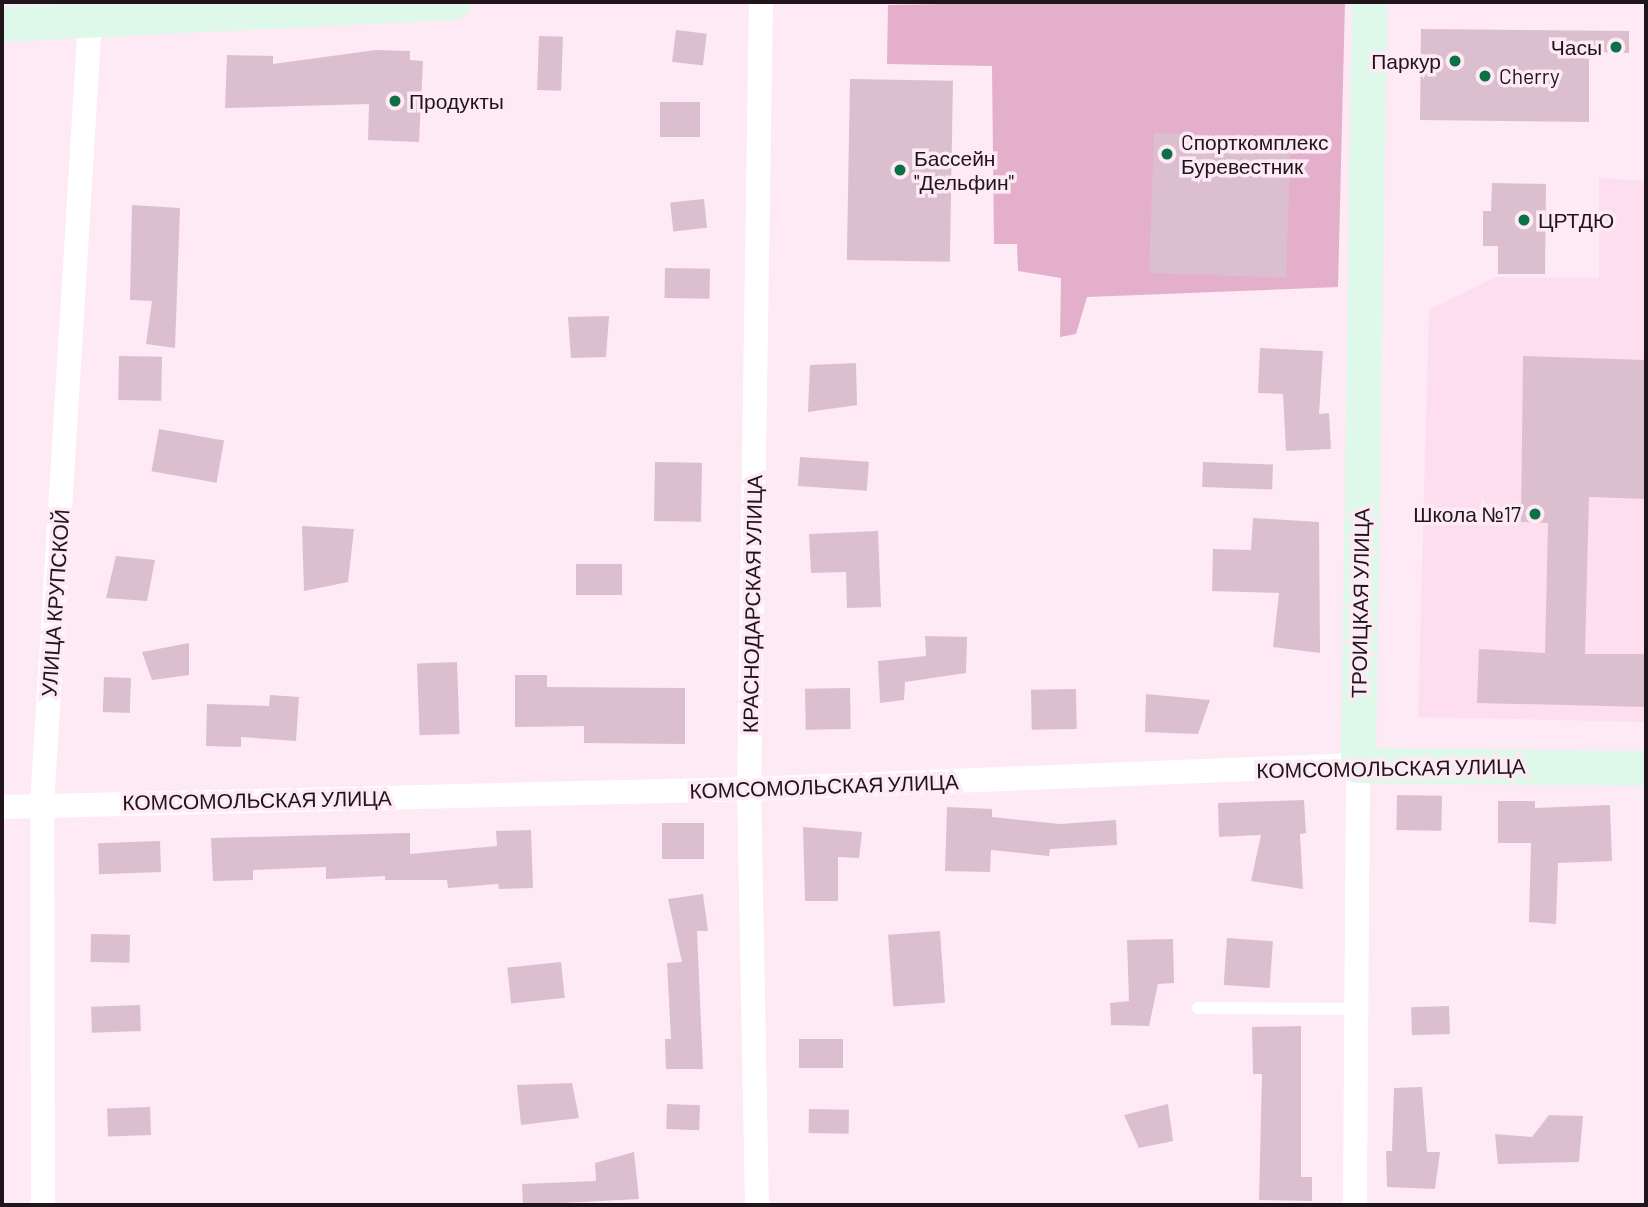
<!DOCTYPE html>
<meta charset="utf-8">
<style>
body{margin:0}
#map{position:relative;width:1648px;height:1207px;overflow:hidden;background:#fdeaf4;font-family:Barlow,sans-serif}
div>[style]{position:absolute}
.built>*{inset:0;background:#fddeee}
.green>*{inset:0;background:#e4afcb}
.building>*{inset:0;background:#dcbfce;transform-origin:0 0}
.lane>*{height:12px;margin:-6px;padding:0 6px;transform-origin:6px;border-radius:6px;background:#fff}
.street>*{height:24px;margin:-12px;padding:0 12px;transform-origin:12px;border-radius:12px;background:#fff}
.secondary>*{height:35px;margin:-17.5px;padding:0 17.5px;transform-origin:17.5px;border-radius:17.5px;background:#def8e9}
.dots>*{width:19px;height:19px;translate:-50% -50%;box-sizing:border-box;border:4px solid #fdeaf4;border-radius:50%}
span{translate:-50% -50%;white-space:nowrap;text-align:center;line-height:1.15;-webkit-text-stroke:7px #fdeaf4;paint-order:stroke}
.poi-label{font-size:21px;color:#1f151a}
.right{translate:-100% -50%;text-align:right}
.left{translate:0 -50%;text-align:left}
.street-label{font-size:21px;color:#1f151a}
.frame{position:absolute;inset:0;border:4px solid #1f151a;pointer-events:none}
</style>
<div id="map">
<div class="built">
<div style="clip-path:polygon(1599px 178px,1646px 181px,1646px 722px,1418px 717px,1429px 310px,1496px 277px,1599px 278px)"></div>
</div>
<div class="green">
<div style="clip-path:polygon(1059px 2px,1345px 2px,1338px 287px,1087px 297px,1076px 334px,1060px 337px,1061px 278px,1018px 271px,1017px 244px,994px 244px,992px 66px,887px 64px,888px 5px)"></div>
</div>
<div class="building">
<div style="clip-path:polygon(1421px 29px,1629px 31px,1629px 53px,1589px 52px,1589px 122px,1420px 120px)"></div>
<div style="left:676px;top:30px;width:31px;height:32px;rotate:7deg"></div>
<div style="left:539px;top:36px;width:24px;height:54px;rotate:2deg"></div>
<div style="clip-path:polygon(376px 50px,410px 51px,410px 60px,423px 61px,419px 142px,368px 140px,369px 104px,225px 108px,227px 55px,273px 56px,273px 64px)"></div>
<div style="left:850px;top:79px;width:103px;height:181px;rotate:1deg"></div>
<div style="left:660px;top:102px;width:40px;height:35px"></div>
<div style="left:1154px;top:133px;width:137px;height:140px;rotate:2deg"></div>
<div style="clip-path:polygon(1492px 183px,1546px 184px,1545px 274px,1498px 274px,1498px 246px,1483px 246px,1483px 211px,1491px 211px)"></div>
<div style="left:704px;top:199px;width:29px;height:34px;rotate:84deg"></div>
<div style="clip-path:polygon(132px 205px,180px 208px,175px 348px,146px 344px,152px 301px,130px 300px)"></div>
<div style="left:665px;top:268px;width:45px;height:30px;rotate:1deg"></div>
<div style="clip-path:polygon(609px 316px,606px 357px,571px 358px,568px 317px)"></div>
<div style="clip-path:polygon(1260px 348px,1323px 351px,1319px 414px,1329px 413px,1331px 449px,1286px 451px,1283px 394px,1258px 393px)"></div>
<div style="left:119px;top:356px;width:43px;height:44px;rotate:1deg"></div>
<div style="clip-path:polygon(1523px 356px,1646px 360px,1646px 499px,1589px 497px,1585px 654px,1646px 654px,1646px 707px,1477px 703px,1479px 649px,1545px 653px,1548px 523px,1521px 522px)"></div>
<div style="clip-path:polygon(856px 363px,857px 405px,808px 412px,810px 365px)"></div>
<div style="left:159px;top:429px;width:66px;height:43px;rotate:10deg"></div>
<div style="left:800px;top:457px;width:69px;height:29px;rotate:4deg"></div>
<div style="left:655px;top:462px;width:47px;height:59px;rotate:1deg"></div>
<div style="left:1203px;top:462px;width:70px;height:25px;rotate:2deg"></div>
<div style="clip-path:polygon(1253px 518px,1319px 522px,1320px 653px,1273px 647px,1279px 593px,1212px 591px,1213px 549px,1251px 550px)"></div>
<div style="clip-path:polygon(302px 526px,354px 529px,348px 582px,304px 591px)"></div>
<div style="clip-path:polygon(878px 531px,881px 607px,847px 608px,846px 572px,811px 573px,809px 534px)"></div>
<div style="clip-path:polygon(116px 556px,155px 560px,147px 601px,106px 598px)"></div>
<div style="left:576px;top:564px;width:46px;height:31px"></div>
<div style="clip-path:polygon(925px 636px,967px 637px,966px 673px,905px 682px,904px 700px,880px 703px,878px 661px,926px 656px)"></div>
<div style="clip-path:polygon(189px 643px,189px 675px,152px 680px,142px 652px)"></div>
<div style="left:457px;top:662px;width:72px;height:40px;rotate:88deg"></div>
<div style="clip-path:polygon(515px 675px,547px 675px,547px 687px,685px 688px,685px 744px,584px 743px,584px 726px,515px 727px)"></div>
<div style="left:104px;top:677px;width:27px;height:35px;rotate:2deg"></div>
<div style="left:850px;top:688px;width:41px;height:45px;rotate:89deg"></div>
<div style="left:1076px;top:689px;width:40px;height:45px;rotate:89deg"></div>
<div style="clip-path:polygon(1146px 694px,1210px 700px,1198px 734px,1145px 732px)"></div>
<div style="clip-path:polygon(270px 695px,299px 697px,296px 741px,241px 737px,241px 747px,206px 746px,207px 704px,269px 706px)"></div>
<div style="left:1397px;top:795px;width:45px;height:35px;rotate:1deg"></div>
<div style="clip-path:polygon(1304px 800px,1306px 833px,1300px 834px,1303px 889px,1251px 881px,1261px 835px,1219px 837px,1218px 803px)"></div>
<div style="clip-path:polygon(1498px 801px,1535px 801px,1535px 808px,1610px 805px,1612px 861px,1558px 863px,1556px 924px,1529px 922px,1531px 843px,1498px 843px)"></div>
<div style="clip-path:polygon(947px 807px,992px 809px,992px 817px,1060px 824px,1116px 820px,1117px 845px,1050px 849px,1049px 856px,991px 850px,990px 872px,945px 871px)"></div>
<div style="left:662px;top:823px;width:42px;height:36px"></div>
<div style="clip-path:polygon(803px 827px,862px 832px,859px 858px,838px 857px,838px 901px,805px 901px)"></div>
<div style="clip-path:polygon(531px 830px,533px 888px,499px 889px,498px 884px,448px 888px,447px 880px,385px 880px,385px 876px,326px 879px,326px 867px,253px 870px,253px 880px,213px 881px,211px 838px,410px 833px,410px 854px,497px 846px,496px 831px)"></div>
<div style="left:160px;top:841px;width:31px;height:62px;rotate:88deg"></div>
<div style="clip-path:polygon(703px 894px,708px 931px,697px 931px,703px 1069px,666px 1069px,665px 1039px,671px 1039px,667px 963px,682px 962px,668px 899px)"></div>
<div style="left:940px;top:931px;width:72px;height:52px;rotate:86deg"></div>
<div style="left:91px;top:934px;width:39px;height:28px;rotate:1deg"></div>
<div style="left:1227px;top:938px;width:46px;height:47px;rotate:4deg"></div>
<div style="clip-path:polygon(1173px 939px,1174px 983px,1158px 984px,1149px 1026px,1111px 1025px,1110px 1003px,1129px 1001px,1127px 940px)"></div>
<div style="left:561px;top:962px;width:36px;height:54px;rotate:84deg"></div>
<div style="left:140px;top:1005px;width:26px;height:49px;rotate:88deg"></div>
<div style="left:1449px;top:1006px;width:28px;height:38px;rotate:88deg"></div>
<div style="clip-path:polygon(1301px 1026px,1301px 1177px,1312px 1177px,1312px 1201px,1259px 1200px,1262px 1074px,1253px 1074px,1252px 1027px)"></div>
<div style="left:799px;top:1039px;width:44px;height:29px"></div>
<div style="clip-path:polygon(572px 1083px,579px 1118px,521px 1125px,517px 1085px)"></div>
<div style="clip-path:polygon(1422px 1087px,1427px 1152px,1440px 1152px,1435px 1189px,1387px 1187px,1386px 1151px,1392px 1151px,1394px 1088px)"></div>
<div style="left:667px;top:1104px;width:33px;height:25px;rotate:2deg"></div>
<div style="clip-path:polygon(1168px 1104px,1173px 1141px,1139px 1148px,1124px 1115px)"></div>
<div style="left:150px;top:1107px;width:28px;height:43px;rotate:88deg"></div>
<div style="left:809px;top:1109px;width:40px;height:24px;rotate:1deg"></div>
<div style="clip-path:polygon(1549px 1115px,1583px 1116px,1579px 1162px,1498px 1164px,1495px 1134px,1532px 1137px)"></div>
<div style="clip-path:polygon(634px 1152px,639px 1199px,523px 1205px,522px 1184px,596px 1181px,595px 1163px)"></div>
</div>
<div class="lane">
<div style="left:1198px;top:1008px;width:158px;rotate:0.4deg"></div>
</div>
<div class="street">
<div style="left:2px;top:807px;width:747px;rotate:-1.38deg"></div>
<div style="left:749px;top:789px;width:609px;rotate:-2.26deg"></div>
<div style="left:1358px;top:765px;width:440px;rotate:90.4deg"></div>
<div style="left:43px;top:1205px;width:400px;rotate:-90.1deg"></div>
<div style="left:42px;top:805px;width:785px;rotate:-86.5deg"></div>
<div style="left:757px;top:1205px;width:416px;rotate:-91.1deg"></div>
<div style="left:749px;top:789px;width:787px;rotate:-89.13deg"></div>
</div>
<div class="secondary">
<div style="left:1369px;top:2px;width:763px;rotate:90.83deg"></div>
<div style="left:1358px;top:765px;width:288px;rotate:0.6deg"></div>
<div style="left:2px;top:24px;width:451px;rotate:-2.8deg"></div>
</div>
<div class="dots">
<div style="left:1616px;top:47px;background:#0c6f45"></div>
<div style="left:1455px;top:61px;background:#0c6f45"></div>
<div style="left:1485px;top:76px;background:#0c6f45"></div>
<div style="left:395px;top:101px;background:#0c6f45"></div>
<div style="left:1167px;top:154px;background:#0c6f45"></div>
<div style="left:900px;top:170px;background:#0c6f45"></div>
<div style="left:1524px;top:220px;background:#0c6f45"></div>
<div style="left:1535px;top:514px;background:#0c6f45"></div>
</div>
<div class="poi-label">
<span class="right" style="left:1602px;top:47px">Часы</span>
<span class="right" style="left:1441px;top:61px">Паркур</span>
<span class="left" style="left:1499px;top:76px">Cherry</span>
<span class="left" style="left:409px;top:101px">Продукты</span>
<span class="left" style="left:1181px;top:154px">Cпорткомплекс<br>Буревестник</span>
<span class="left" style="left:914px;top:170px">Бассейн<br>"Дельфин"</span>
<span class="left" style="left:1538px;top:220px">ЦРТДЮ</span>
<span class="right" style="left:1521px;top:514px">Школа №17</span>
</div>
<div class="street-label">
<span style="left:55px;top:603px;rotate:-86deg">УЛИЦА КРУПСКОЙ</span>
<span style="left:1360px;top:603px;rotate:-89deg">ТРОИЦКАЯ УЛИЦА</span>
<span style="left:752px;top:604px;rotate:-89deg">КРАСНОДАРСКАЯ УЛИЦА</span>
<span style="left:1391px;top:768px;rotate:-1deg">КОМСОМОЛЬСКАЯ УЛИЦА</span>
<span style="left:824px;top:786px;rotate:-2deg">КОМСОМОЛЬСКАЯ УЛИЦА</span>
<span style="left:257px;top:800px;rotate:-1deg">КОМСОМОЛЬСКАЯ УЛИЦА</span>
</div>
<div class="frame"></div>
</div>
